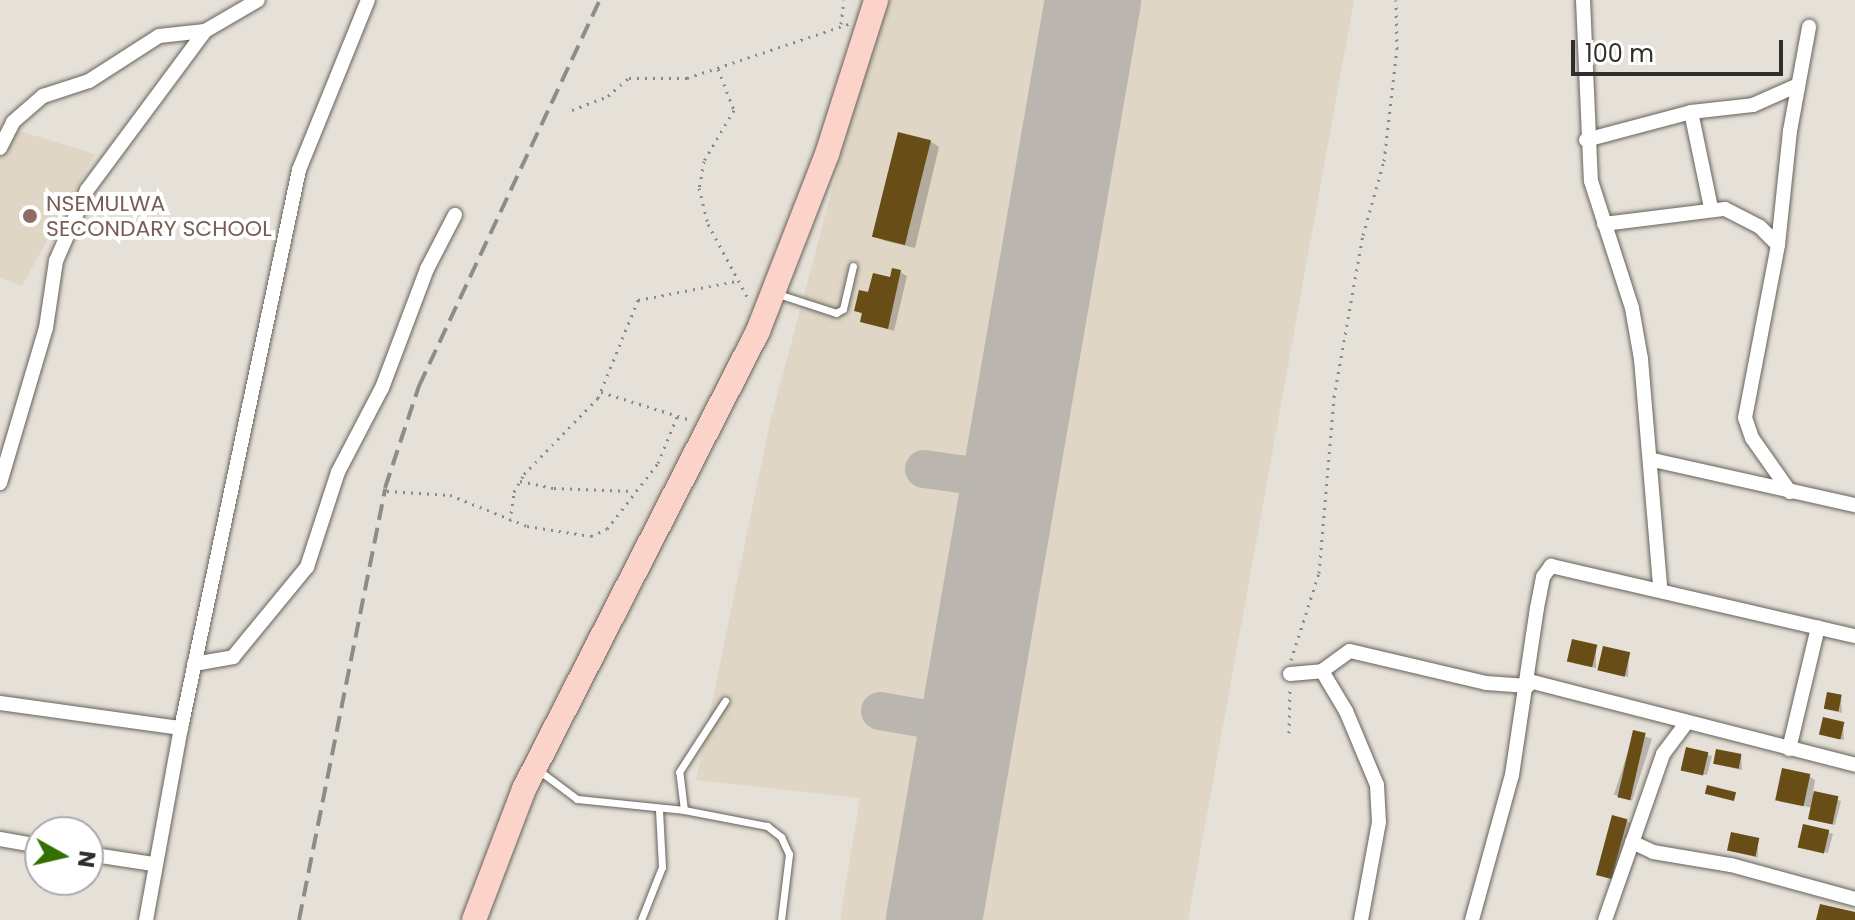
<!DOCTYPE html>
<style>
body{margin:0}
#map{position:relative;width:1855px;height:920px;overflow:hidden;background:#e6e1d8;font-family:Poppins,sans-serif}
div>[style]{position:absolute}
.built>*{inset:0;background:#dfd6c6}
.shadow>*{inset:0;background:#0003;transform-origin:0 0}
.taxiway>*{height:38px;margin:-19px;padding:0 19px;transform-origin:19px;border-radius:19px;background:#bab6af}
.runway>*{height:96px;margin:-48px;padding:0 48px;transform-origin:48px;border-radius:48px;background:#bab6af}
.building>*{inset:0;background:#694d16;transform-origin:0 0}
.path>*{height:3px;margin-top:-1.5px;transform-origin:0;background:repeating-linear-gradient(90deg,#8d8983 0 2px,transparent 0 8px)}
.roads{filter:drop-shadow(0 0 2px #66625a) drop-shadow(0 0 2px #66625a)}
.lane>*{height:7px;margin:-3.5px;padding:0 3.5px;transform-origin:3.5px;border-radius:3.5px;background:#fff}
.street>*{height:14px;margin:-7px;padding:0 7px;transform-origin:7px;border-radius:7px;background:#fff}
.primary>*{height:24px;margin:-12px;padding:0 12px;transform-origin:12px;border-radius:12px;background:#fbd3c8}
.rail>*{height:4px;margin-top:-2px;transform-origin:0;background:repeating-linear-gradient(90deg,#8f8c86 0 16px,transparent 0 24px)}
.dots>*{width:22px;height:22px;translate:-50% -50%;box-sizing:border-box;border:4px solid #fff;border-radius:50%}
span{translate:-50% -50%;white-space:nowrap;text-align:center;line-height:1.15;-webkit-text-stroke:8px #fff;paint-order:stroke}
.education-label{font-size:22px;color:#785e54}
.left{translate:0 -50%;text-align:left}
.north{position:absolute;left:24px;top:816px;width:80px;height:80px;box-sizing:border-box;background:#fff;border:2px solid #acabaa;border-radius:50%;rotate:98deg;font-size:22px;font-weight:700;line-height:32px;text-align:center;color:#302e2b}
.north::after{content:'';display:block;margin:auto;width:28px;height:36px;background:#337002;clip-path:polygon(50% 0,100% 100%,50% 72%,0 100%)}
.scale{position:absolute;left:1571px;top:40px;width:212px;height:36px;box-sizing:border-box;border:4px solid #302e2b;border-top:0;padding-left:10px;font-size:24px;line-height:28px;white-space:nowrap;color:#302e2b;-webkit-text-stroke:6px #fff;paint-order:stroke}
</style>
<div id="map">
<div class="built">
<div style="clip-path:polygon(891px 0,1354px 0,1188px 920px,840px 920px,860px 798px,696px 780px,770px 422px,866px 63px)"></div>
<div style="clip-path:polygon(0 125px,95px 154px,22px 286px,0 278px)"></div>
</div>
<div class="shadow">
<div style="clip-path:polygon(930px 141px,939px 147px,915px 248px,885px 241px,876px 236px)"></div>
<div style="clip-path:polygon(900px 272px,907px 276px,894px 331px,862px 321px,864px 315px,856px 310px)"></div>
<div style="clip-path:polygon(1596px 646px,1596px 668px,1574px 663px)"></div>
<div style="clip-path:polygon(1629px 653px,1628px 677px,1604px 671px)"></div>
<div style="clip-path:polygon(1841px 697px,1842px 713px,1829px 710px)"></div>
<div style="clip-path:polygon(1843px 724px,1844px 740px,1826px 736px)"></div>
<div style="left:1634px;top:733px;width:19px;height:65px;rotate:18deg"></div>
<div style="clip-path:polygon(1687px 750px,1712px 756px,1707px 775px,1687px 771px)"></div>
<div style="clip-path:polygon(1741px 756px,1742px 770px,1719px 765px)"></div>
<div style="clip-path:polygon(1809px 776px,1815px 780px,1813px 793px,1841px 801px,1835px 825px,1810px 818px,1812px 808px,1778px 799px)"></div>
<div style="clip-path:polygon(1626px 821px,1632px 824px,1620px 881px,1601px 875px)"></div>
<div style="left:1804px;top:826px;width:30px;height:20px;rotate:15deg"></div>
<div style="clip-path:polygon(1758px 840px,1758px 858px,1729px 850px)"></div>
</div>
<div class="taxiway">
<div style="left:924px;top:469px;width:87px;rotate:7.9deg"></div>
<div style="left:880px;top:711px;width:88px;rotate:9.8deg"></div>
</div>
<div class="runway">
<div style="left:934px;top:920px;width:934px;rotate:-80.19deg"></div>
</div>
<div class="building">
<div style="left:898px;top:132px;width:34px;height:108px;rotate:14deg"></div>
<div style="clip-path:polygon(892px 268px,901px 270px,888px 329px,860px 322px,862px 313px,854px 311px,859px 290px,868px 292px,873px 273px,890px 277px)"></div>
<div style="left:1572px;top:639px;width:26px;height:23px;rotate:13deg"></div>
<div style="left:1603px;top:646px;width:28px;height:25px;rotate:13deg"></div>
<div style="left:1827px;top:692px;width:15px;height:17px;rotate:11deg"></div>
<div style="left:1823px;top:717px;width:22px;height:18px;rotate:13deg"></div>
<div style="left:1633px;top:730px;width:13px;height:69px;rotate:13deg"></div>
<div style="left:1686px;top:747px;width:23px;height:24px;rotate:13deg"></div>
<div style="left:1716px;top:749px;width:26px;height:15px;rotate:11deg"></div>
<div style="left:1782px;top:768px;width:29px;height:33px;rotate:12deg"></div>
<div style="left:1707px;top:785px;width:30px;height:9px;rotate:14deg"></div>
<div style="left:1814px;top:791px;width:25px;height:29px;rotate:12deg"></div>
<div style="left:1612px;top:815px;width:16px;height:62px;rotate:15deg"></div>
<div style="left:1803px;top:824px;width:27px;height:24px;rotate:13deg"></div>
<div style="left:1731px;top:832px;width:29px;height:19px;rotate:12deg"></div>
<div style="clip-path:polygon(1820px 904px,1855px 912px,1855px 920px,1816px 920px)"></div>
</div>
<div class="path">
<div style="left:841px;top:24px;width:24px;rotate:-83deg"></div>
<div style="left:718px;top:69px;width:44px;rotate:68.7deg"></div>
<div style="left:734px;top:110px;width:59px;rotate:120.5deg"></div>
<div style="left:704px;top:161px;width:27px;rotate:100deg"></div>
<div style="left:699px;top:188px;width:37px;rotate:76deg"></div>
<div style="left:708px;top:224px;width:86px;rotate:61.7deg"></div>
<div style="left:572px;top:110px;width:39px;rotate:-21deg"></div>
<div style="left:608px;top:96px;width:28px;rotate:-41deg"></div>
<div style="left:629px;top:78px;width:58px"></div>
<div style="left:687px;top:78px;width:173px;rotate:-18.5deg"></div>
<div style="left:601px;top:392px;width:94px;rotate:17.3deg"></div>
<div style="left:520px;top:481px;width:35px;rotate:12deg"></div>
<div style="left:554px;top:488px;width:80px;rotate:2.1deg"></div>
<div style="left:387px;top:491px;width:63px;rotate:3.6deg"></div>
<div style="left:450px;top:495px;width:83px;rotate:21.9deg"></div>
<div style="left:527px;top:526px;width:65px;rotate:8.9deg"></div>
<div style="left:591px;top:536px;width:17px;rotate:-24deg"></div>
<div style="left:607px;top:529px;width:83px;rotate:-52.3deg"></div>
<div style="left:658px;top:463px;width:50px;rotate:-67.6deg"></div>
<div style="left:510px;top:521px;width:29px;rotate:-82deg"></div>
<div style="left:514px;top:492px;width:21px;rotate:-61deg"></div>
<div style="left:524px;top:474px;width:106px;rotate:-45.8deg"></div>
<div style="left:598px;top:398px;width:106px;rotate:-67.8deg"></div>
<div style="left:638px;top:300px;width:101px;rotate:-10.9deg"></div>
<div style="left:1291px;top:660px;width:91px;rotate:-72.2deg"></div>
<div style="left:1319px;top:573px;width:177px;rotate:-85.1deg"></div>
<div style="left:1334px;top:397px;width:165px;rotate:-79.9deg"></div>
<div style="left:1363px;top:235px;width:77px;rotate:-74.2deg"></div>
<div style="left:1384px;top:161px;width:113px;rotate:-83.4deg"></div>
<div style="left:1397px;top:49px;width:49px;rotate:-91.2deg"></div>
<div style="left:1289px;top:733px;width:46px;rotate:-88.8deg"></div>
</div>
<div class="roads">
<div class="lane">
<div style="left:778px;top:294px;width:61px;rotate:18.1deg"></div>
<div style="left:836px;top:313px;width:8px;rotate:-30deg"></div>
<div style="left:843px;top:309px;width:44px;rotate:-76.9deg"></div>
<div style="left:537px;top:769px;width:50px;rotate:36.9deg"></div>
<div style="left:577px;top:799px;width:108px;rotate:5.9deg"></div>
<div style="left:684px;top:810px;width:85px;rotate:10.9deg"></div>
<div style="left:767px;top:826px;width:18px;rotate:38deg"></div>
<div style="left:781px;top:837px;width:19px;rotate:65deg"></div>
<div style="left:789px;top:854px;width:66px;rotate:96.9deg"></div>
<div style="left:684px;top:810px;width:38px;rotate:-97deg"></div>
<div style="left:679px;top:772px;width:85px;rotate:-57.1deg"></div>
<div style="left:641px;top:920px;width:57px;rotate:-68.4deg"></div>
<div style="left:662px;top:867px;width:58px;rotate:-93deg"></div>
</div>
<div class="street">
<div style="left:1583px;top:0;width:181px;rotate:87.5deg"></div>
<div style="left:1591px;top:181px;width:133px;rotate:72.1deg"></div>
<div style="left:1632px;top:308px;width:52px;rotate:80deg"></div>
<div style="left:1641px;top:359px;width:229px;rotate:85.2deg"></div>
<div style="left:1691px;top:112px;width:98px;rotate:78.2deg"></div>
<div style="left:1586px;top:140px;width:109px;rotate:-14.9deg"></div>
<div style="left:1691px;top:112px;width:62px;rotate:-6.4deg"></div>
<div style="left:1753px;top:105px;width:49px;rotate:-24deg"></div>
<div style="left:0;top:148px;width:29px;rotate:-63deg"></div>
<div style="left:13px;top:122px;width:40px;rotate:-41deg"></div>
<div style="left:43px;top:96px;width:48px;rotate:-18.1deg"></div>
<div style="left:89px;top:81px;width:83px;rotate:-32.7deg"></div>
<div style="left:159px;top:36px;width:46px;rotate:-6.2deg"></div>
<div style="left:1604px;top:224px;width:122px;rotate:-7.1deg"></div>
<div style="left:1725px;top:209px;width:39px;rotate:27deg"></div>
<div style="left:1760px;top:227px;width:25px;rotate:45deg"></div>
<div style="left:1653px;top:460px;width:207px;rotate:12.6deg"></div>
<div style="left:0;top:483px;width:162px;rotate:-73.5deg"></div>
<div style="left:46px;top:328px;width:68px;rotate:-81.5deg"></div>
<div style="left:56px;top:261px;width:77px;rotate:-66.4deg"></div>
<div style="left:87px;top:190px;width:198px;rotate:-53.4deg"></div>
<div style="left:205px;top:31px;width:61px;rotate:-30.3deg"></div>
<div style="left:1790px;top:492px;width:66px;rotate:-125.1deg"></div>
<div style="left:1752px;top:438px;width:21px;rotate:-109deg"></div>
<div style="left:1745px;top:418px;width:176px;rotate:-79.2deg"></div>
<div style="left:1778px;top:245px;width:115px;rotate:-84deg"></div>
<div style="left:1790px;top:131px;width:106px;rotate:-79.6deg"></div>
<div style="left:194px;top:664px;width:40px;rotate:-10deg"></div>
<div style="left:233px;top:657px;width:117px;rotate:-50.6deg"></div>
<div style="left:307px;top:567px;width:100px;rotate:-71.9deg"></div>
<div style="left:338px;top:472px;width:95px;rotate:-62.4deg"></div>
<div style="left:382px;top:388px;width:127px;rotate:-69.3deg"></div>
<div style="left:427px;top:269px;width:61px;rotate:-62.6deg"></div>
<div style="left:1322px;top:671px;width:47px;rotate:59deg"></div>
<div style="left:1346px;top:711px;width:80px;rotate:67.3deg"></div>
<div style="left:1377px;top:785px;width:37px;rotate:87deg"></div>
<div style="left:1379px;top:822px;width:100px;rotate:100.4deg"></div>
<div style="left:1290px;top:674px;width:32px;rotate:-5deg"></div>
<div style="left:1322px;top:671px;width:34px;rotate:-36deg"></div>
<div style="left:1350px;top:651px;width:140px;rotate:13.2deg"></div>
<div style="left:1486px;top:683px;width:42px;rotate:4.1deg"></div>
<div style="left:1529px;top:681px;width:337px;rotate:14.4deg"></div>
<div style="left:0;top:703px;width:183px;rotate:7.9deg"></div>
<div style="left:1789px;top:749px;width:125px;rotate:-76.6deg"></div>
<div style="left:0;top:839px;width:41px;rotate:9.9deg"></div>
<div style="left:1632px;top:842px;width:23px;rotate:25deg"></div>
<div style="left:1653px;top:852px;width:79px;rotate:9.5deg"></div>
<div style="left:1731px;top:865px;width:129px;rotate:15.3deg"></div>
<div style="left:88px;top:854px;width:66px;rotate:8.7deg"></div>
<div style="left:146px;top:920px;width:195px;rotate:-79.7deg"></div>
<div style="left:181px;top:728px;width:570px;rotate:-78.06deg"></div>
<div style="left:299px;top:170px;width:183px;rotate:-67.9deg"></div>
<div style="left:1472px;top:920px;width:150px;rotate:-74.6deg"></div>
<div style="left:1512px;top:775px;width:169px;rotate:-81.5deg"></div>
<div style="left:1537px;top:608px;width:32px;rotate:-79deg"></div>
<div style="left:1543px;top:577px;width:14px;rotate:-54deg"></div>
<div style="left:1551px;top:566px;width:312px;rotate:13deg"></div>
<div style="left:1605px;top:920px;width:176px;rotate:-70.7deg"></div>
<div style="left:1663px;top:754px;width:39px;rotate:-53deg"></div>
</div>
<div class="primary">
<div style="left:474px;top:920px;width:140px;rotate:-69.1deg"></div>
<div style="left:524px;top:789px;width:514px;rotate:-62.94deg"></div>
<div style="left:758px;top:331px;width:190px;rotate:-68.7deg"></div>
<div style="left:827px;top:154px;width:162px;rotate:-72.3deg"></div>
</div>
</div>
<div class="rail">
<div style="left:299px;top:920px;width:440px;rotate:-78.7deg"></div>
<div style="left:385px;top:488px;width:108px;rotate:-71.6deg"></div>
<div style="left:419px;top:386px;width:426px;rotate:-64.9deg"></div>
</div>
<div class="dots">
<div style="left:30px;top:216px;background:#8d6e63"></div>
</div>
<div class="education-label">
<span class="left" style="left:46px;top:216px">NSEMULWA<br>SECONDARY SCHOOL</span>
</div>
<div class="north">N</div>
<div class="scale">100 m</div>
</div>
